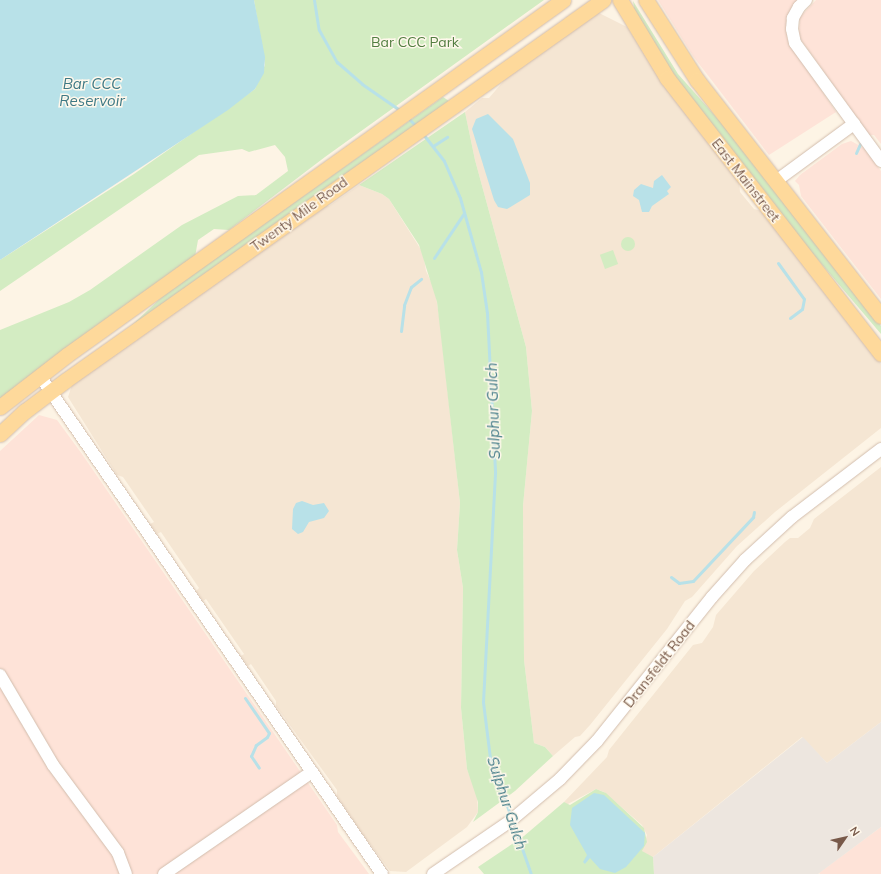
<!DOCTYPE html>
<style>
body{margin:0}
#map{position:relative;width:881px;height:874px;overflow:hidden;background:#fdf4e5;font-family:Mulish,sans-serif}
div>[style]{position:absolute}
.residential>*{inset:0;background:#f5e6d3}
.commercial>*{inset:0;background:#fee3d8}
.industrial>*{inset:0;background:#ede6df}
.green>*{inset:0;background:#d3ecc2;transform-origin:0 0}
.round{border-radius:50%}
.water>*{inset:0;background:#b8e1e8}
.stream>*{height:3px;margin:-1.5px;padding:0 1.5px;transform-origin:1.5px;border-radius:1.5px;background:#b8e1e8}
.roads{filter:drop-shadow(0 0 1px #d2bdad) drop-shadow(0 0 1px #d2bdad)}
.minor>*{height:12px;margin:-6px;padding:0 6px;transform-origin:6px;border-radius:6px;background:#fff}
.major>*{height:15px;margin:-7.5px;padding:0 7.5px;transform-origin:7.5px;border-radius:7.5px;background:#fed99b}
span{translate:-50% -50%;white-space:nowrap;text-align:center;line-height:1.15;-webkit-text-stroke:3px #fff8ec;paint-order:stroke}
.park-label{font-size:14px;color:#527e40}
.street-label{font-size:14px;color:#785949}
.water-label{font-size:15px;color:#3e7985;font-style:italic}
.north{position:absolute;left:825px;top:818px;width:40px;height:40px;-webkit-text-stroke:3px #fff8ec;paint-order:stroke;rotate:56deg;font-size:11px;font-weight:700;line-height:16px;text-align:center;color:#785949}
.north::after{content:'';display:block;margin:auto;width:14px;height:18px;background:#785949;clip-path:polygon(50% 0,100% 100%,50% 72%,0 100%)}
</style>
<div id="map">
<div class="residential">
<div style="clip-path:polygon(597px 12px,627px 27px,657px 74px,739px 181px,740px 192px,754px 209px,762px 211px,881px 364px,881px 428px,775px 512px,737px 546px,692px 597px,685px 601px,667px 629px,590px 725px,580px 736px,575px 737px,553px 756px,545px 747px,534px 743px,524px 660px,523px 506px,532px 411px,526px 347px,475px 160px,465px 112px,482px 98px,489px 98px,507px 77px)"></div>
<div style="clip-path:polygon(359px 185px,382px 194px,389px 199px,423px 253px,426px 271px,435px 290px,440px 323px,460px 503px,457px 550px,463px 588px,461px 708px,467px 769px,477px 795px,478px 812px,467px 827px,406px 872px,390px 871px,362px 833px,337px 796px,337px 790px,276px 706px,276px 701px,251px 664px,248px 666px,241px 656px,244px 654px,206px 599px,203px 601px,196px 591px,199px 588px,161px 532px,157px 534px,150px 524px,154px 522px,123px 477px,117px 475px,68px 397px,72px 385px,325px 204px,329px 206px)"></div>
<div style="clip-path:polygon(881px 467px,881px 722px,827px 763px,802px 737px,653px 857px,644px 854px,642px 851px,647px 835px,642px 825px,604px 792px,596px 789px,566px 805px,564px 802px,607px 757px,609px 750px,693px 645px,702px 643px,713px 627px,716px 615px,754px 571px,785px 542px,790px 538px,798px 538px,810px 528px,814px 519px)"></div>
</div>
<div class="commercial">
<div style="clip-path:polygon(658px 0,797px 0,786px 29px,788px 40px,836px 112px,769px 155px,693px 56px)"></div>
<div style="clip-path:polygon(816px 0,881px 0,881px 144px,874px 135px,869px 135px,799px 37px,800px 17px)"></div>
<div style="clip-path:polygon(851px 141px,864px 148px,881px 171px,881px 299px,801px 196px,799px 185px,795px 181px,800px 175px,842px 144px)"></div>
<div style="clip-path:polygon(39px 415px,57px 420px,82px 454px,337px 825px,338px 832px,369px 874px,0 874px,0 451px)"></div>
<div style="clip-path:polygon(881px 827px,881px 874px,820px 874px,819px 873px)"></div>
</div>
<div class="industrial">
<div style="clip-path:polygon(881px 722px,881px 827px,818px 874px,654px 874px,653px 857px,803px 737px,827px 763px)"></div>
</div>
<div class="green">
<div style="clip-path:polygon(254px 0,544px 0,325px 157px,229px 230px,214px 229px,198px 240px,195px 257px,0 400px,0 330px,69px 302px,90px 290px,182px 225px,238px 196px,256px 195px,288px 171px,285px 157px,275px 145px,249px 152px,242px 149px,199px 155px,0 291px,0 260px,134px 174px,255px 89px,265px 65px)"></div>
<div style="clip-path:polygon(633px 1px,678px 74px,725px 127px,881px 326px,881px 334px,796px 234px,670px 72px,635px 15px)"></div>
<div style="clip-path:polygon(443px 97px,449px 101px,131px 326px,165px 294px)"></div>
<div style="clip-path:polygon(465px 112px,475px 160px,526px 347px,532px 411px,523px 506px,524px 660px,534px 743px,545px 747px,553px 756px,515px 791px,473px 822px,478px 812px,478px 802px,467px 769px,461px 708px,463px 588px,457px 550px,460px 503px,437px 302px,419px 245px,389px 199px,382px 194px,359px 185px)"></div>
<div class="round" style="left:621px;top:237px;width:14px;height:14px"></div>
<div style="left:613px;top:250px;width:15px;height:14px;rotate:70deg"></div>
<div style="clip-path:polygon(596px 789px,606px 793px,644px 828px,647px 842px,642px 851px,653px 857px,654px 874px,484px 874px,478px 867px,524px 836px,564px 802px,570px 805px)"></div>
</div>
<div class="water">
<div style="clip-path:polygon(0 0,254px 0,265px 57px,264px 73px,255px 89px,228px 110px,0 260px)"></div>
<div style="clip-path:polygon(488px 114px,513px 139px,530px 183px,530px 195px,507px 209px,498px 207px,494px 200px,472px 129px,476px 119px)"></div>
<div style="clip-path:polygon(662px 175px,671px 187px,667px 191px,669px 194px,652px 206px,649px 212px,642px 212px,639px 200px,633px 196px,634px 190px,641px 184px,653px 188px,654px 181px)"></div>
<div style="clip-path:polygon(302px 501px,313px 505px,324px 503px,329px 511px,324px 518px,309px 522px,303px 532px,298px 534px,292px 529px,293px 509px,296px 503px)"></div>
<div style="clip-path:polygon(594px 793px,604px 795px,645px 833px,644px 846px,626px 867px,615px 873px,600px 869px,590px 858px,585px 864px,583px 862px,587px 855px,570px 825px,572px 808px)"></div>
</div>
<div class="stream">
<div style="left:314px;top:0;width:30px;rotate:81deg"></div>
<div style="left:319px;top:30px;width:37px;rotate:61deg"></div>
<div style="left:337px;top:62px;width:33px;rotate:41deg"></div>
<div style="left:362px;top:84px;width:47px;rotate:34.7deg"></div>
<div style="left:406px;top:116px;width:16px;rotate:45deg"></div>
<div style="left:423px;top:134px;width:34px;rotate:52deg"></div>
<div style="left:444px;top:161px;width:40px;rotate:66.6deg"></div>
<div style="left:460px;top:198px;width:77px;rotate:74.2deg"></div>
<div style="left:481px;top:272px;width:41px;rotate:81.7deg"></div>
<div style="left:487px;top:313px;width:160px;rotate:87.1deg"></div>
<div style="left:495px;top:473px;width:229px;rotate:93deg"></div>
<div style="left:483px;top:702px;width:56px;rotate:82.9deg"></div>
<div style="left:490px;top:758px;width:63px;rotate:70.4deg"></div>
<div style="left:433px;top:146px;width:17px;rotate:-33deg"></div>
<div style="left:856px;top:153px;width:10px;rotate:-66deg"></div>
<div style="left:434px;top:258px;width:54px;rotate:-56.3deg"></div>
<div style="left:778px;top:263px;width:44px;rotate:54.2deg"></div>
<div style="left:804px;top:299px;width:10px;rotate:101deg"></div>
<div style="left:802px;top:309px;width:15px;rotate:143deg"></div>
<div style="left:401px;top:331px;width:26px;rotate:-83deg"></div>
<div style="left:404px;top:305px;width:19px;rotate:-69deg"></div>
<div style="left:411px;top:287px;width:13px;rotate:-39deg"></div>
<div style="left:671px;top:577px;width:10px;rotate:37deg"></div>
<div style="left:679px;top:583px;width:14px;rotate:-8deg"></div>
<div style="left:693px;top:581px;width:88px;rotate:-46.8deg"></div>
<div style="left:753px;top:517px;width:5px;rotate:-79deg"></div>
<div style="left:245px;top:698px;width:42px;rotate:55.6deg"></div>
<div style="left:269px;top:733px;width:4px;rotate:117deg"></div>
<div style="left:267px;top:737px;width:14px;rotate:144deg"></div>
<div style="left:256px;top:745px;width:12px;rotate:114deg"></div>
<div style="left:251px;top:756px;width:14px;rotate:56deg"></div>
<div style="left:513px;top:823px;width:54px;rotate:70.6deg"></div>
</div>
<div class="roads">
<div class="minor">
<div style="left:806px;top:0;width:10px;rotate:135deg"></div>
<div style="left:799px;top:7px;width:13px;rotate:119deg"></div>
<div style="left:793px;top:18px;width:11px;rotate:95deg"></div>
<div style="left:792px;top:29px;width:14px;rotate:78deg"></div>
<div style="left:795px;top:43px;width:146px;rotate:53.9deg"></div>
<div style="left:776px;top:181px;width:97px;rotate:-36.2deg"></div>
<div style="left:40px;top:376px;width:604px;rotate:55.52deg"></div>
<div style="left:0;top:675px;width:104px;rotate:59.5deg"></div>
<div style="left:53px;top:765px;width:109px;rotate:53.5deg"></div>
<div style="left:118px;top:853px;width:22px;rotate:69deg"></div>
<div style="left:164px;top:874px;width:180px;rotate:-34.6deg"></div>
<div style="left:433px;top:874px;width:92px;rotate:-34.4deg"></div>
<div style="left:509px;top:822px;width:67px;rotate:-40.1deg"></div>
<div style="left:560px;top:779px;width:53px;rotate:-45.8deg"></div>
<div style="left:597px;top:741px;width:184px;rotate:-51.4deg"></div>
<div style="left:712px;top:597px;width:50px;rotate:-48.3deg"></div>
<div style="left:745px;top:560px;width:64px;rotate:-42.5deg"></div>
<div style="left:792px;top:517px;width:112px;rotate:-37.4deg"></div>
</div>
<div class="major">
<div style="left:620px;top:0;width:91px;rotate:58.9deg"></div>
<div style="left:667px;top:78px;width:349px;rotate:52.2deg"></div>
<div style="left:646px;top:0;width:95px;rotate:57.5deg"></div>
<div style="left:697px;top:80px;width:299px;rotate:52.1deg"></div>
<div style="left:0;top:407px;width:85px;rotate:-37.8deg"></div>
<div style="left:67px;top:355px;width:610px;rotate:-35.59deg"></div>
<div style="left:0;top:434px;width:34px;rotate:-43deg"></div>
<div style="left:25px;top:411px;width:51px;rotate:-37.1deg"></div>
<div style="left:66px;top:380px;width:658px;rotate:-35.28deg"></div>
</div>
</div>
<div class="park-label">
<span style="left:415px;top:42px">Bar CCC Park</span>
</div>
<div class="street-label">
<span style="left:746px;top:180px;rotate:52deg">East Mainstreet</span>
<span style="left:299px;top:214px;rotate:-36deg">Twenty Mile Road</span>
<span style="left:659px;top:664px;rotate:-52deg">Dransfeldt Road</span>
</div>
<div class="water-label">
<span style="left:92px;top:92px">Bar CCC<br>Reservoir</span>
<span style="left:493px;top:411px;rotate:-92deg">Sulphur Gulch</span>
<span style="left:507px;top:803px;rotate:72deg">Sulphur Gulch</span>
</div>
<div class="north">N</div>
</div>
